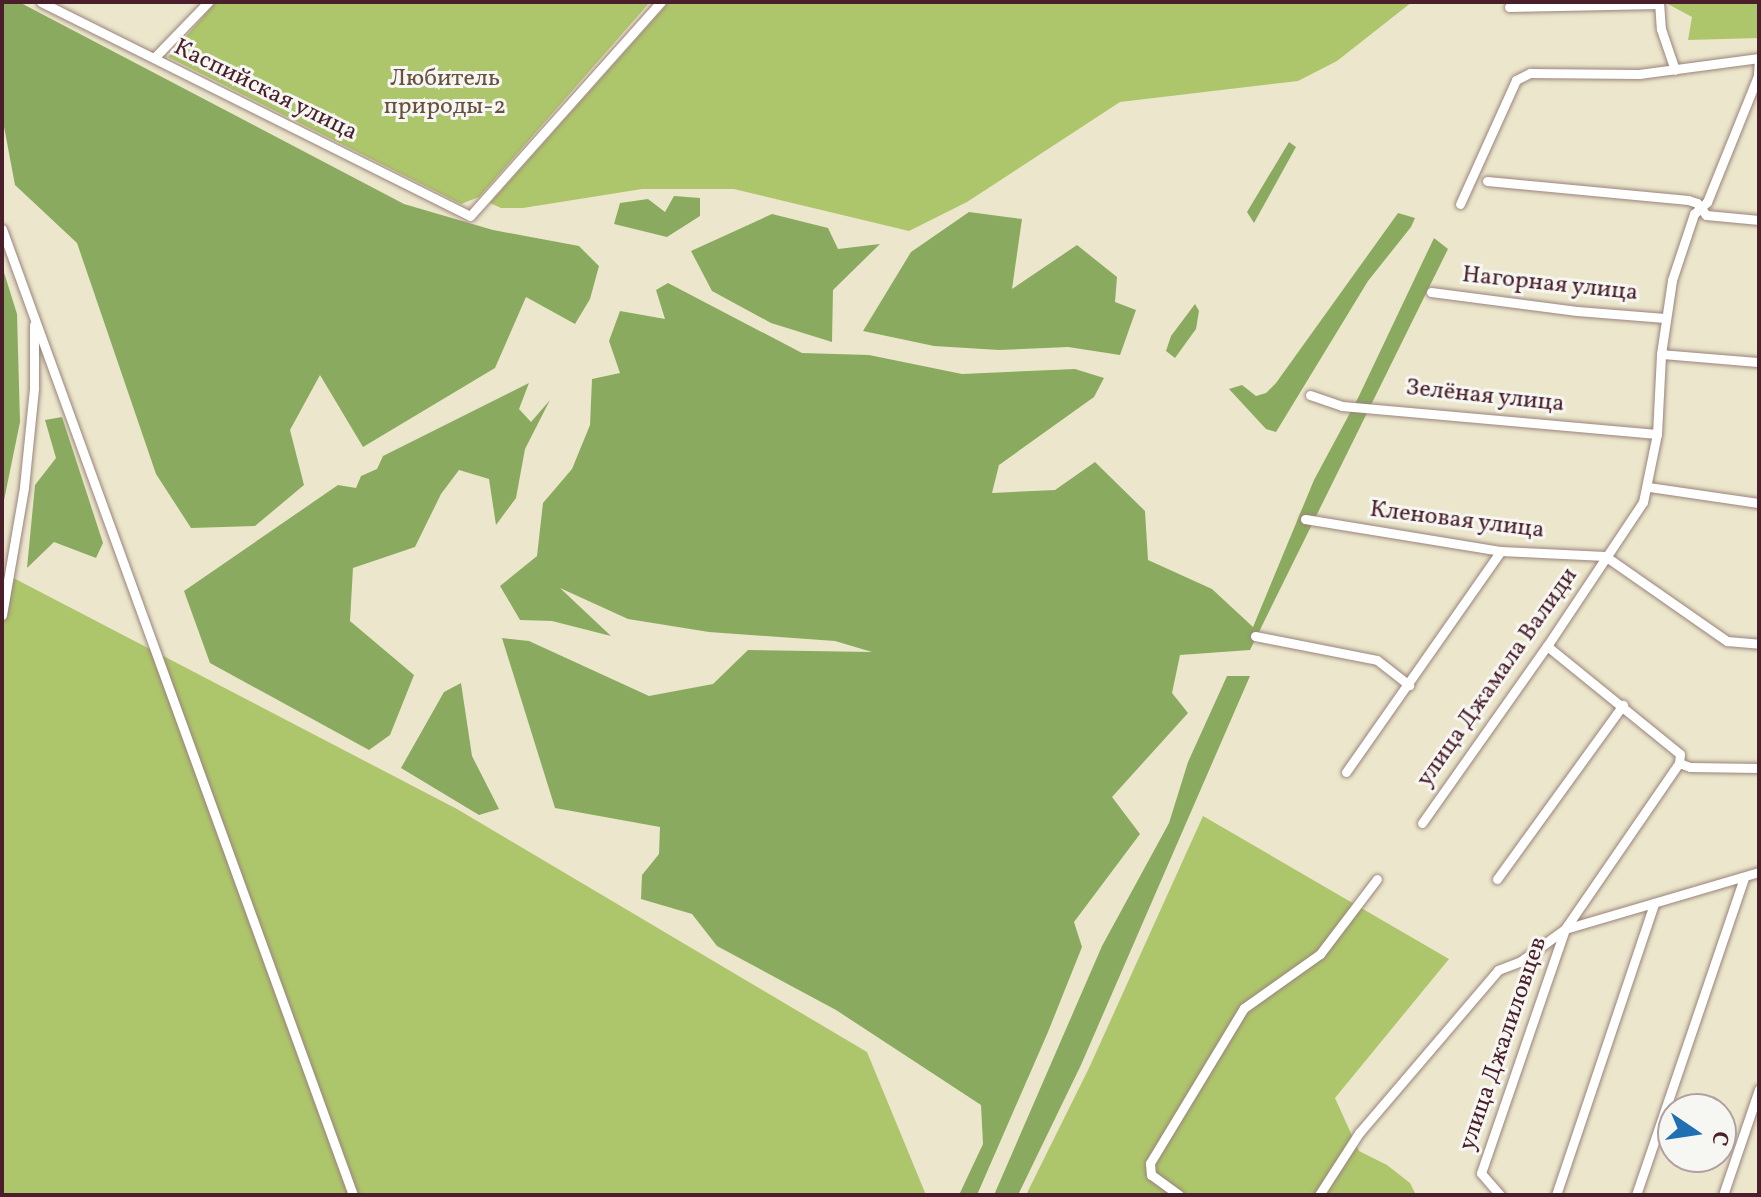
<!DOCTYPE html>
<meta charset="utf-8">
<style>
body{margin:0}
#map{position:relative;width:1761px;height:1197px;overflow:hidden;background:#ece7cc;font-family:Vollkorn,serif}
div>[style]{position:absolute}
.green>*{inset:0;background:#aec66b}
.forest>*{inset:0;background:#8aab5f}
.roads{filter:drop-shadow(0 0 2px #9b837c) drop-shadow(0 0 2px #9b837c)}
.minor>*{height:9px;margin:-4.5px;padding:0 4.5px;transform-origin:4.5px;border-radius:4.5px;background:#fff}
span{translate:-50% -50%;white-space:nowrap;text-align:center;line-height:1.15;-webkit-text-stroke:6px #f6f6f2;paint-order:stroke}
.park-label{font-size:24px;color:#68513e}
.street-label{font-size:24px;color:#4a1f2b}
.frame{position:absolute;inset:0;border:4px solid #4a1f2b;pointer-events:none}
.north{position:absolute;left:1657px;top:1093px;width:80px;height:80px;box-sizing:border-box;background:#f6f6f2;border:2px solid #b1a0a2;border-radius:50%;rotate:103deg;font-size:22px;font-weight:700;line-height:32px;text-align:center;color:#4a1f2b}
.north::after{content:'';display:block;margin:auto;width:28px;height:36px;background:#1f6fb2;clip-path:polygon(50% 0,100% 100%,50% 72%,0 100%)}
</style>
<div id="map">
<div class="green">
<div style="clip-path:polygon(216px 2px,650px 2px,479px 197px,461px 204px,168px 57px)"></div>
<div style="clip-path:polygon(669px 2px,1412px 2px,1337px 61px,1298px 81px,1120px 102px,967px 202px,909px 231px,734px 189px,642px 189px,523px 208px,501px 208px,490px 203px)"></div>
<div style="clip-path:polygon(1759px 2px,1759px 38px,1688px 40px,1692px 17px,1666px 3px)"></div>
<div style="clip-path:polygon(2px 572px,457px 809px,867px 1052px,926px 1195px,2px 1195px)"></div>
<div style="clip-path:polygon(1203px 816px,1449px 959px,1335px 1098px,1359px 1151px,1387px 1165px,1410px 1183px,1416px 1195px,1026px 1195px,1089px 1068px)"></div>
</div>
<div class="forest">
<div style="clip-path:polygon(2px 2px,19px 2px,404px 204px,493px 230px,579px 246px,599px 266px,590px 299px,575px 324px,526px 297px,495px 368px,363px 447px,320px 375px,290px 430px,304px 485px,255px 526px,191px 528px,156px 474px,77px 243px,15px 185px,2px 116px)"></div>
<div style="clip-path:polygon(1289px 142px,1296px 147px,1254px 223px,1247px 212px)"></div>
<div style="clip-path:polygon(674px 196px,700px 198px,700px 216px,667px 237px,614px 224px,620px 203px,648px 199px,665px 212px)"></div>
<div style="clip-path:polygon(969px 212px,1022px 219px,1012px 289px,1077px 245px,1117px 277px,1115px 302px,1136px 310px,1120px 355px,1068px 347px,999px 350px,934px 346px,863px 331px,911px 252px)"></div>
<div style="clip-path:polygon(1398px 213px,1415px 218px,1411px 227px,1368px 281px,1276px 432px,1266px 429px,1229px 389px,1242px 385px,1256px 396px,1266px 393px,1276px 383px)"></div>
<div style="clip-path:polygon(772px 214px,828px 228px,838px 249px,880px 244px,833px 290px,832px 342px,771px 323px,712px 291px,691px 251px)"></div>
<div style="clip-path:polygon(1434px 238px,1448px 249px,1250px 650px,1180px 655px,1172px 693px,1188px 713px,1112px 797px,1140px 834px,1074px 922px,1082px 947px,1048px 1032px,977px 1195px,959px 1195px,983px 1144px,981px 1105px,836px 1010px,717px 946px,692px 914px,641px 899px,642px 875px,659px 854px,660px 827px,555px 808px,502px 638px,529px 641px,649px 696px,713px 684px,748px 650px,872px 652px,835px 641px,709px 632px,628px 619px,560px 588px,611px 636px,552px 621px,520px 620px,500px 586px,537px 556px,543px 503px,572px 469px,590px 425px,592px 379px,620px 373px,609px 341px,620px 311px,665px 319px,656px 290px,668px 283px,802px 353px,869px 355px,962px 374px,1075px 369px,1104px 378px,1094px 397px,999px 465px,992px 493px,1055px 490px,1095px 462px,1145px 511px,1148px 560px,1212px 589px,1253px 627px,1314px 480px,1358px 398px)"></div>
<div style="clip-path:polygon(2px 266px,17px 314px,20px 422px,2px 510px)"></div>
<div style="clip-path:polygon(1195px 304px,1199px 311px,1196px 329px,1175px 358px,1166px 351px,1171px 336px)"></div>
<div style="clip-path:polygon(529px 383px,519px 409px,531px 422px,550px 400px,525px 449px,516px 498px,496px 525px,489px 479px,459px 470px,441px 494px,415px 547px,353px 568px,350px 621px,414px 675px,390px 735px,369px 750px,210px 663px,184px 591px,338px 485px,356px 488px,361px 476px,377px 469px,383px 456px)"></div>
<div style="clip-path:polygon(62px 417px,103px 543px,96px 558px,54px 542px,27px 568px,35px 485px,56px 458px,45px 420px)"></div>
<div style="clip-path:polygon(1227px 676px,1250px 676px,1081px 1065px,1018px 1195px,994px 1195px,1102px 946px,1169px 823px,1188px 762px)"></div>
<div style="clip-path:polygon(461px 683px,472px 756px,499px 809px,479px 815px,401px 768px,444px 692px)"></div>
</div>
<div class="roads">
<div class="minor">
<div style="left:41px;top:2px;width:479px;rotate:26.5deg"></div>
<div style="left:470px;top:216px;width:287px;rotate:-48.3deg"></div>
<div style="left:1659px;top:2px;width:27px;rotate:86deg"></div>
<div style="left:1661px;top:29px;width:43px;rotate:71.1deg"></div>
<div style="left:1509px;top:7px;width:150px;rotate:-1.1deg"></div>
<div style="left:154px;top:58px;width:78px;rotate:-46deg"></div>
<div style="left:1487px;top:181px;width:202px;rotate:5.4deg"></div>
<div style="left:1688px;top:200px;width:9px;rotate:18deg"></div>
<div style="left:1697px;top:203px;width:15px;rotate:53deg"></div>
<div style="left:1706px;top:215px;width:53px;rotate:5.4deg"></div>
<div style="left:1460px;top:204px;width:136px;rotate:-65.7deg"></div>
<div style="left:1516px;top:80px;width:16px;rotate:-27deg"></div>
<div style="left:1530px;top:73px;width:109px;rotate:0.5deg"></div>
<div style="left:1639px;top:74px;width:121px;rotate:-7.6deg"></div>
<div style="left:2px;top:229px;width:1028px;rotate:70.03deg"></div>
<div style="left:1431px;top:292px;width:147px;rotate:7.4deg"></div>
<div style="left:1577px;top:311px;width:88px;rotate:4.5deg"></div>
<div style="left:1661px;top:354px;width:98px;rotate:4.7deg"></div>
<div style="left:1310px;top:395px;width:34px;rotate:19deg"></div>
<div style="left:1342px;top:406px;width:316px;rotate:5.1deg"></div>
<div style="left:1649px;top:487px;width:111px;rotate:8.3deg"></div>
<div style="left:1305px;top:519px;width:199px;rotate:9.3deg"></div>
<div style="left:1501px;top:551px;width:104px;rotate:2.8deg"></div>
<div style="left:1605px;top:556px;width:149px;rotate:34.9deg"></div>
<div style="left:1727px;top:641px;width:32px;rotate:5deg"></div>
<div style="left:2px;top:615px;width:130px;rotate:-80.2deg"></div>
<div style="left:24px;top:487px;width:100px;rotate:-84.2deg"></div>
<div style="left:34px;top:388px;width:63px;rotate:-90deg"></div>
<div style="left:1255px;top:636px;width:124px;rotate:11.1deg"></div>
<div style="left:1377px;top:660px;width:41px;rotate:38deg"></div>
<div style="left:1547px;top:646px;width:171px;rotate:39.1deg"></div>
<div style="left:1680px;top:754px;width:9px;rotate:96deg"></div>
<div style="left:1679px;top:763px;width:201px;rotate:124.5deg"></div>
<div style="left:1565px;top:929px;width:202px;rotate:-16.4deg"></div>
<div style="left:1679px;top:763px;width:12px;rotate:20deg"></div>
<div style="left:1690px;top:767px;width:69px;rotate:0.8deg"></div>
<div style="left:1346px;top:772px;width:270px;rotate:-55deg"></div>
<div style="left:1422px;top:823px;width:217px;rotate:-54.8deg"></div>
<div style="left:1547px;top:646px;width:173px;rotate:-56.3deg"></div>
<div style="left:1643px;top:502px;width:69px;rotate:-78.4deg"></div>
<div style="left:1657px;top:434px;width:80px;rotate:-87.1deg"></div>
<div style="left:1661px;top:354px;width:75px;rotate:-81.5deg"></div>
<div style="left:1672px;top:280px;width:70px;rotate:-71.6deg"></div>
<div style="left:1694px;top:214px;width:18px;rotate:-43deg"></div>
<div style="left:1707px;top:202px;width:136px;rotate:-68deg"></div>
<div style="left:1758px;top:76px;width:18px;rotate:-87deg"></div>
<div style="left:1497px;top:879px;width:215px;rotate:-54.1deg"></div>
<div style="left:1179px;top:1195px;width:34px;rotate:-144deg"></div>
<div style="left:1151px;top:1175px;width:12px;rotate:-95deg"></div>
<div style="left:1150px;top:1163px;width:181px;rotate:-58.8deg"></div>
<div style="left:1244px;top:1008px;width:93px;rotate:-35.4deg"></div>
<div style="left:1320px;top:954px;width:94px;rotate:-52.8deg"></div>
<div style="left:1319px;top:1195px;width:74px;rotate:-57.2deg"></div>
<div style="left:1359px;top:1133px;width:214px;rotate:-49.5deg"></div>
<div style="left:1498px;top:970px;width:25px;rotate:-21deg"></div>
<div style="left:1521px;top:961px;width:54px;rotate:-36deg"></div>
<div style="left:1500px;top:1195px;width:29px;rotate:-131deg"></div>
<div style="left:1481px;top:1173px;width:258px;rotate:-71deg"></div>
<div style="left:1556px;top:1195px;width:308px;rotate:-71.4deg"></div>
<div style="left:1636px;top:1195px;width:336px;rotate:-71.2deg"></div>
<div style="left:1723px;top:1195px;width:112px;rotate:-71.2deg"></div>
</div>
</div>
<div class="park-label">
<span style="left:445px;top:94px">Любитель<br>природы-2</span>
</div>
<div class="street-label">
<span style="left:265px;top:91px;rotate:26deg">Каспийская улица</span>
<span style="left:1550px;top:285px;rotate:6deg">Нагорная улица</span>
<span style="left:1485px;top:397px;rotate:6deg">Зелёная улица</span>
<span style="left:1457px;top:521px;rotate:7deg">Кленовая улица</span>
<span style="left:1498px;top:678px;rotate:-55deg">улица Джамала Валиди</span>
<span style="left:1504px;top:1044px;rotate:-71deg">улица Джалиловцев</span>
</div>
<div class="frame"></div>
<div class="north">С</div>
</div>
